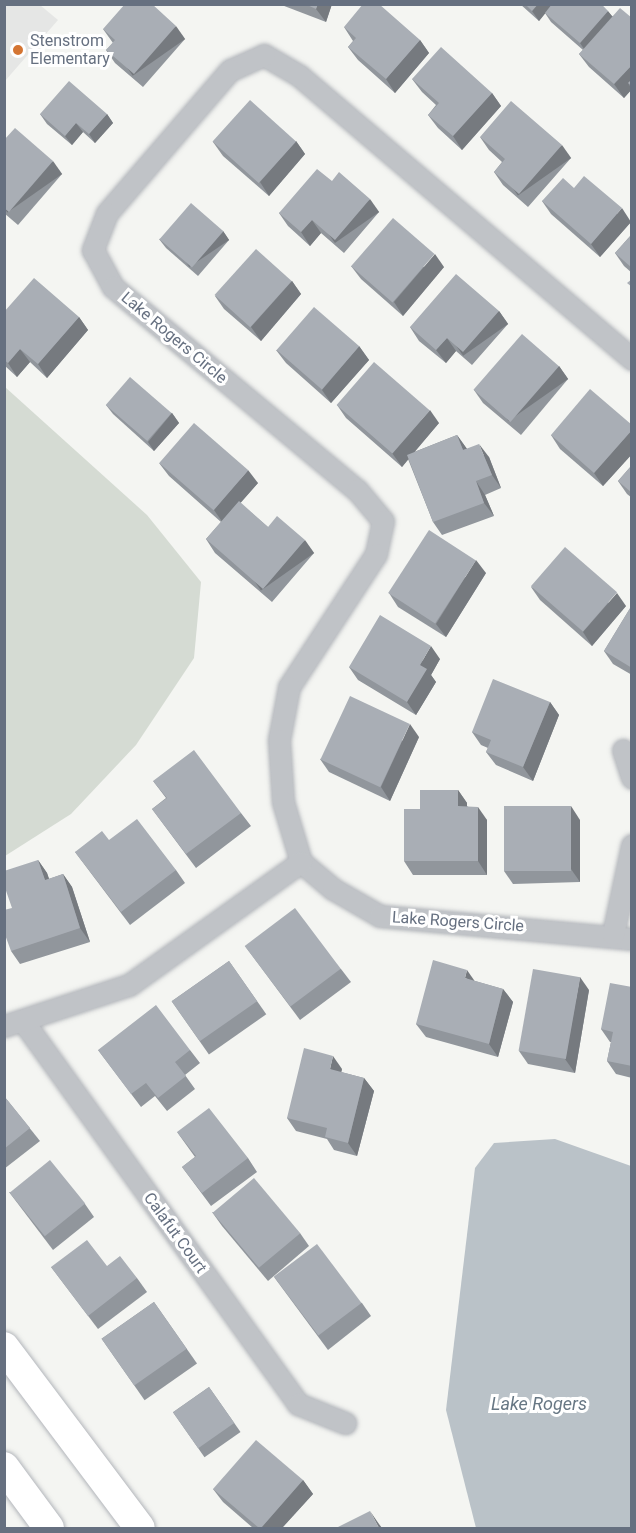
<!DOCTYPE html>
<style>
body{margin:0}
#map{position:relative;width:636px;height:1533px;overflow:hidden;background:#f4f5f2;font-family:Roboto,sans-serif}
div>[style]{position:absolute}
.built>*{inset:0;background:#e5e6e5}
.green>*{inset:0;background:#d5dbd3}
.water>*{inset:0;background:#bac2c8}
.roads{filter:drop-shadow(0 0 2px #b3b6bb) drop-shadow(0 0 2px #b3b6bb)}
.street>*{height:21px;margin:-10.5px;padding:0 10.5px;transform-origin:10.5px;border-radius:10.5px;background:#c0c3c7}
.secondary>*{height:30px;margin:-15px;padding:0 15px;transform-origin:15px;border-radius:15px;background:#fff}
.wall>*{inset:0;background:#91969c;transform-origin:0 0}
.shaded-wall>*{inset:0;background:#767a7f;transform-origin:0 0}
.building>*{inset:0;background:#a9aeb5;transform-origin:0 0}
.dots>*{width:16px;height:16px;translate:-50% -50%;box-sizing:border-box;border:3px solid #fff;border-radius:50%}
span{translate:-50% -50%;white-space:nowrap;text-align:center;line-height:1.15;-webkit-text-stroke:6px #fff;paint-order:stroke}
.poi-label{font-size:16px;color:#667080}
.left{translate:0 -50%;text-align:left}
.street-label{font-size:16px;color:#667080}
.water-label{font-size:18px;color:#677784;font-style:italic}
.frame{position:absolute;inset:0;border:6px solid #667080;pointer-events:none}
</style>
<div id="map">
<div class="built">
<div style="clip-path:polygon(5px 4px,40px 5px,58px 20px,5px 81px)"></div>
</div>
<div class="green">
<div style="clip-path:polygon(5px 387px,147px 515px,201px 582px,194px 658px,136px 745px,71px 814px,5px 856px)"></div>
</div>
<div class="water">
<div style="clip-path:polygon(555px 1139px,631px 1166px,631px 1528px,476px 1528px,446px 1410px,475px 1168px,494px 1143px)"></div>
</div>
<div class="roads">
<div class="street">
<div style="left:632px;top:359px;width:436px;rotate:-139.6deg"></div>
<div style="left:300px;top:76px;width:42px;rotate:-149.7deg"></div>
<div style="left:264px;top:55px;width:37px;rotate:156deg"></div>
<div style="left:230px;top:70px;width:189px;rotate:130.7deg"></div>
<div style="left:107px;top:213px;width:40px;rotate:111deg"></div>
<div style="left:93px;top:250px;width:42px;rotate:61.6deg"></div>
<div style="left:113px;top:287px;width:317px;rotate:39.8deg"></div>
<div style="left:357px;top:490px;width:40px;rotate:50deg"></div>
<div style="left:383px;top:521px;width:34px;rotate:102deg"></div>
<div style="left:376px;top:554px;width:159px;rotate:123.2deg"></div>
<div style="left:289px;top:687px;width:54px;rotate:100.7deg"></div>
<div style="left:279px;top:740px;width:62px;rotate:86.3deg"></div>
<div style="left:283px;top:802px;width:63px;rotate:73.3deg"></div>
<div style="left:301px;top:862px;width:42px;rotate:40.2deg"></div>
<div style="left:333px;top:889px;width:54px;rotate:29.9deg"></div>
<div style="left:380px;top:916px;width:253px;rotate:5.2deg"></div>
<div style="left:623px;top:750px;width:29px;rotate:72deg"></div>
<div style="left:613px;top:934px;width:91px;rotate:-77.9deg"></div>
<div style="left:23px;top:1021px;width:472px;rotate:54.3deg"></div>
<div style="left:298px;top:1404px;width:51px;rotate:22deg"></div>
<div style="left:4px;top:1026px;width:132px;rotate:-18.2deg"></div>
<div style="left:129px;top:985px;width:211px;rotate:-35.6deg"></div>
</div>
<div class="secondary">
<div style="left:4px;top:1347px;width:226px;rotate:53.1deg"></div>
<div style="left:4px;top:1467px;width:76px;rotate:53.6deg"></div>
</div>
</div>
<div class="wall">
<div style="clip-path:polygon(279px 4px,332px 4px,326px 22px)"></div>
<div style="clip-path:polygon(520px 4px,601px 4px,612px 16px,632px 18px,632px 89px,624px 98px,589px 67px,579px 54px,583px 50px,551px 22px,545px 13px,539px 21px)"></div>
<div style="clip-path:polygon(344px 27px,420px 40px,429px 53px,395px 93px,358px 60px,348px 47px,353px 41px)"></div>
<div style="clip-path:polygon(103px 29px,185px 39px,143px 87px,115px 63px,106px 50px,113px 43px)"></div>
<div style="clip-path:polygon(412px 79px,492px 93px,501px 106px,462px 150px,438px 128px,428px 115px,436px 105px,422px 92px)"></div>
<div style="clip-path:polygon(40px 114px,107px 114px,113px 123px,95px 143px,83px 132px,72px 145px,47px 124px)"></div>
<div style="clip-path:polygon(480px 137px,571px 158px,528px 207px,503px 185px,494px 172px,502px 162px,489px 150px)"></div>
<div style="clip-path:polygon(4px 140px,62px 174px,18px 225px,4px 213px)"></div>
<div style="clip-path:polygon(296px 141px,305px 154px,269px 196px,223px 156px,213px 142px)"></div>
<div style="clip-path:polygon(332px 181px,379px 212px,344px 253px,321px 233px,310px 246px,288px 226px,279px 213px)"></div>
<div style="clip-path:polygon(574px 188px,631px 222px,600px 257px,551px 214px,542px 201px)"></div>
<div style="clip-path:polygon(223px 231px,229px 240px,198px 276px,166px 248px,159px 239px)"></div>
<div style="clip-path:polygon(632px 234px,632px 273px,624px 266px,615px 253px)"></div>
<div style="clip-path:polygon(351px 266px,444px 267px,403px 316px,361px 279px)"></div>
<div style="clip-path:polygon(292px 281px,301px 294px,261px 341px,224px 309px,215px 296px)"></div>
<div style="clip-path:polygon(499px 311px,508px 324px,472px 365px,456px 351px,446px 363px,419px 341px,410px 327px)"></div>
<div style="clip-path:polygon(4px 312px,79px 317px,88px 330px,47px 378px,30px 362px,17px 377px,4px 365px)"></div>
<div style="clip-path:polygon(359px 346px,369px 360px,331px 403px,286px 363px,276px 350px)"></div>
<div style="clip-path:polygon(559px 366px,568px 379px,521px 435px,483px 403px,474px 390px)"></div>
<div style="clip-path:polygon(106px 405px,172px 413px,179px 423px,154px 451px,113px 414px)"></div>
<div style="clip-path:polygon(337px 405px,439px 423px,414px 452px,457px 435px,467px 449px,489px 457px,501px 488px,485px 495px,494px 516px,442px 535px,433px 522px,408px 459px,402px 467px,346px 418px)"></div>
<div style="clip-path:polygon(632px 425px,632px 454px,603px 486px,560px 449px,551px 435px)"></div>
<div style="clip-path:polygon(159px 463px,258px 483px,240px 503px,268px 527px,314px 553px,272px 602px,215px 553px,206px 539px,221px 522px,169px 476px)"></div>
<div style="clip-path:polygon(632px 465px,632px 498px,627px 494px,618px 481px)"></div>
<div style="clip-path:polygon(486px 573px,446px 637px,398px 607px,389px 593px)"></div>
<div style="clip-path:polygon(531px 587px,626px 606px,592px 646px,540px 600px)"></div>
<div style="clip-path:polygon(632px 605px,632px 675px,613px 664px,604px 651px)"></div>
<div style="clip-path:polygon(440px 659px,431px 675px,436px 682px,416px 715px,358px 680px,349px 667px)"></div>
<div style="clip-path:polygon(550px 702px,559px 715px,533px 781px,496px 765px,486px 752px,488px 748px,481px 745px,472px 732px)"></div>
<div style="clip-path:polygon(419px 737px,390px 801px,329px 772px,320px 759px)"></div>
<div style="clip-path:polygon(153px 781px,241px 813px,251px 826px,196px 868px,152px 809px,166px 798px)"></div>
<div style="clip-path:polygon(458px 790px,467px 803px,467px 806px,487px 820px,487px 875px,413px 875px,404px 861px,420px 809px)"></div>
<div style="clip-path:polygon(580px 820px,580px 882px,513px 884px,504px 871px)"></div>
<div style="clip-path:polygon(109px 840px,176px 870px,185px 883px,130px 925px,75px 852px)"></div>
<div style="clip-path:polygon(38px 860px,47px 873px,49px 879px,63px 874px,72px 887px,90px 942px,20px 964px,11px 951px,12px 908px)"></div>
<div style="clip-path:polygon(245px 946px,341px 969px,351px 982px,300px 1020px)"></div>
<div style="left:229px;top:961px;width:65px;height:70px;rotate:55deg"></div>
<div style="clip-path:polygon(475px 981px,503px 989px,513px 1002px,498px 1057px,426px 1037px,416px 1024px)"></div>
<div style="clip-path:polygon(632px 987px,632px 1078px,616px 1074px,607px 1061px,611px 1042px,610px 1042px,601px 1029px)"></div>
<div style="clip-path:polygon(589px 990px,575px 1073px,528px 1064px,519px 1051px)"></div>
<div style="clip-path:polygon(98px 1050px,190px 1050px,200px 1063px,185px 1075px,195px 1089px,167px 1111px,155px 1096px,141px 1107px)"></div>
<div style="clip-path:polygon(342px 1069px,341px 1072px,364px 1078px,374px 1091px,357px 1156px,334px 1150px,327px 1139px,296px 1131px,287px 1118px)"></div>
<div style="clip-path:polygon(4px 1096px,40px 1141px,4px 1169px)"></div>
<div style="clip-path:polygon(177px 1132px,248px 1158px,257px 1172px,211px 1206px,182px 1167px,195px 1157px)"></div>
<div style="clip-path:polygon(9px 1192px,85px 1204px,94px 1217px,53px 1250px)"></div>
<div style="clip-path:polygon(212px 1212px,300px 1233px,309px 1246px,268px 1281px,222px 1226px)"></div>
<div style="clip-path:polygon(51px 1267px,137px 1278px,147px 1292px,98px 1329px)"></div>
<div style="clip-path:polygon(274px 1277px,362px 1303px,371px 1316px,328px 1350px)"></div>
<div style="left:154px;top:1302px;width:75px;height:64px;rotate:55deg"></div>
<div style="left:209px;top:1387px;width:55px;height:44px;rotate:55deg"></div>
<div style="clip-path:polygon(303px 1480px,313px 1494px,282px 1528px,253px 1528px,223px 1502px,213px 1489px)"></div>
</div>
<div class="shaded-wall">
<div style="clip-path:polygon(318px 4px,332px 4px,326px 22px,316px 9px)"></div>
<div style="clip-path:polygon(538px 4px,553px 4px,539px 21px,532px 11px)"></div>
<div style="clip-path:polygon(608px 11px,615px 20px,586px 52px,580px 43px)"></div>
<div style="left:176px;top:26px;width:16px;height:64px;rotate:55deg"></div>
<div style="clip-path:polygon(420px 40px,429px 53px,395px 93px,386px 79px)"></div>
<div style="clip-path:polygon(632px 65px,632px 86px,628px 83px,632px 89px,624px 98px,614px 84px)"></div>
<div style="clip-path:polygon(492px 93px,501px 106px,462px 150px,453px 136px)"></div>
<div style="clip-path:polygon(107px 114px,113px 123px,95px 143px,89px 134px)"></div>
<div style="clip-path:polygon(76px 123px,83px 132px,72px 145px,65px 136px)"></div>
<div style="clip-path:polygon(296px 141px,305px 154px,269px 196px,260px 182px)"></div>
<div style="left:562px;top:145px;width:16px;height:65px;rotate:55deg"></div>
<div style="left:53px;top:161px;width:16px;height:67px;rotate:55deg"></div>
<div style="left:370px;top:199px;width:16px;height:54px;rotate:55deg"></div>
<div style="clip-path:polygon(622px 208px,631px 222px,600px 257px,591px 244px)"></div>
<div style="clip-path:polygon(312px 220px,321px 233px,310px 246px,301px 232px)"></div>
<div style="left:223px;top:231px;width:11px;height:48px;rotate:56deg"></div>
<div style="clip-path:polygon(435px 254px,444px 267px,403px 316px,394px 302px)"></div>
<div style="clip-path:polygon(292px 281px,301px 294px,261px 341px,251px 327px)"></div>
<div style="left:499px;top:311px;width:16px;height:55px;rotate:55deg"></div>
<div style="clip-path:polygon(79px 317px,88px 330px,47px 378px,38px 364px)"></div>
<div style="clip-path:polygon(447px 338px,456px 351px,446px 363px,436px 350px)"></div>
<div style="clip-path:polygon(359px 346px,369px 360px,331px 403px,322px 390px)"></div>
<div style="clip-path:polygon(20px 349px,30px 362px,17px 377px,8px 363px)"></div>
<div style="left:559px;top:366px;width:16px;height:73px;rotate:55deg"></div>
<div style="clip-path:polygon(430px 410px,439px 423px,402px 467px,392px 453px)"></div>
<div style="clip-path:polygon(172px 413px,179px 423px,154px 451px,148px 442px)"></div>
<div style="clip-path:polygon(632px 430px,632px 454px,603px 486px,594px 473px)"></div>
<div style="clip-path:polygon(457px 435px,467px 449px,463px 450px)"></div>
<div style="clip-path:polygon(479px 444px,489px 457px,501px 488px,492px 475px)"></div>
<div style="clip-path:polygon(248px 470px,258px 483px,223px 523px,214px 510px)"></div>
<div style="clip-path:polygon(476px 481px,485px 495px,494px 516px,484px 503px)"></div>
<div style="left:305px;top:540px;width:16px;height:65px;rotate:55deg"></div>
<div style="clip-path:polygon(476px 560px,486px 573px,446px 637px,436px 624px)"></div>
<div style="clip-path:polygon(617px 593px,626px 606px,592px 646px,583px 632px)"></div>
<div style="clip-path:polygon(431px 646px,440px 659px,431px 675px,436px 682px,416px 715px,407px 702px,420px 665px)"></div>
<div style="clip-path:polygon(550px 702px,559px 715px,533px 781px,523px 767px)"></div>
<div style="clip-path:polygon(410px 724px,419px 737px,390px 801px,381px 787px)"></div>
<div style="clip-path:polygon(458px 790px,467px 803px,467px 820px,458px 806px)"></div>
<div style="clip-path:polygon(571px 806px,580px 820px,580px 882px,571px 869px)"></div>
<div style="clip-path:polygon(478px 807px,487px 820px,487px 875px,478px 861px)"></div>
<div style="clip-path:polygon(38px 860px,47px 873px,54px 893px,45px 880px)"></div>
<div style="clip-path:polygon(63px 874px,72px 887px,90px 942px,80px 928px)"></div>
<div style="clip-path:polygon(467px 970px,476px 983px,465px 978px)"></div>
<div style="clip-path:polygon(580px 977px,589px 990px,575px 1073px,565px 1059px)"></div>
<div style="clip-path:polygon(503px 989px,513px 1002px,498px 1057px,489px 1044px)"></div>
<div style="clip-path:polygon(333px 1056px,342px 1069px,339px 1082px,330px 1069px)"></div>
<div style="clip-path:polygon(364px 1078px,374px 1091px,357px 1156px,348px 1143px)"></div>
<div style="clip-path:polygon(303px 1480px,313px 1494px,282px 1528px,261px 1528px)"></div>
<div style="clip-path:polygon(370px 1511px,379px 1524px,382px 1528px,379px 1528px)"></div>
</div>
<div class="building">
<div style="clip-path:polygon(125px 4px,152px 4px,176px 26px,134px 74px,106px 50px,115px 40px,103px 29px)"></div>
<div style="clip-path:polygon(305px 4px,318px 4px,316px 9px)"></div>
<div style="clip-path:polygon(363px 4px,379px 4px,420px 40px,386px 79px,348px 47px,356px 38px,344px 27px)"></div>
<div style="clip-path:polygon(525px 4px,538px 4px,532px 11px)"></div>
<div style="clip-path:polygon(552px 4px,601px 4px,608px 11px,580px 43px,545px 13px)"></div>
<div style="clip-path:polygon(620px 8px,632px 18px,632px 65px,614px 84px,579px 54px)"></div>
<div style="clip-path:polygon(441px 47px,492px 93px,453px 136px,428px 115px,439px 103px,412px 79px)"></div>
<div style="clip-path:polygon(632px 79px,632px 86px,628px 83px)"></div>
<div style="clip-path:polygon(69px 81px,107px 114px,89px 134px,76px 123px,65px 136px,40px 114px)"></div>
<div style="left:250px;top:100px;width:62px;height:56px;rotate:42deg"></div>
<div style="clip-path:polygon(511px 101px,562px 145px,519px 194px,494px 172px,505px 159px,480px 137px)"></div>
<div style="clip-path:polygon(15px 128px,53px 161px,9px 212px,4px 208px,4px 140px)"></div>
<div style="clip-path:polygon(317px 169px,332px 181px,339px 172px,370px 199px,335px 240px,312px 220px,301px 232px,279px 213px)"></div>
<div style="clip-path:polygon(584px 176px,622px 208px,591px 244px,542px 201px,563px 178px,574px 188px)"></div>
<div style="left:191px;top:203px;width:43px;height:48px;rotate:41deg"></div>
<div style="left:393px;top:218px;width:55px;height:64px;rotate:41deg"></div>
<div style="clip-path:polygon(632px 234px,632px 268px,615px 253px)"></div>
<div style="left:256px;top:249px;width:48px;height:62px;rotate:42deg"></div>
<div style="clip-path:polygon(456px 274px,499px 311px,463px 352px,447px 338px,436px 350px,410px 327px)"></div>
<div style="clip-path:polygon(34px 278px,79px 317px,38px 364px,20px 349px,8px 363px,4px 360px,4px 312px)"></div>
<div style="clip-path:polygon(632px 279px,632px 287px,627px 283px)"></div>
<div style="left:314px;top:307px;width:60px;height:57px;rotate:41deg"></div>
<div style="left:522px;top:334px;width:49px;height:74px;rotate:41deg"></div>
<div style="left:374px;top:362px;width:74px;height:57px;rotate:41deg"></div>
<div style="left:130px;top:377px;width:55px;height:37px;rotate:41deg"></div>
<div style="clip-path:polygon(590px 389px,632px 425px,632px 430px,594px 473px,551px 435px)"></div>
<div style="left:194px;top:423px;width:72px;height:53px;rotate:41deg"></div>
<div style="clip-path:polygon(457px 435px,463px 450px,479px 444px,492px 475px,476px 481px,484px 503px,433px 522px,407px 455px)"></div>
<div style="clip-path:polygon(632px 465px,632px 493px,618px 481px)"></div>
<div style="clip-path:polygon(239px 501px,268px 527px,277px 516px,305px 540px,263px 589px,206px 539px)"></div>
<div style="left:429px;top:530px;width:56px;height:75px;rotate:33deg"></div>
<div style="left:565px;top:547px;width:69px;height:52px;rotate:41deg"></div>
<div style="clip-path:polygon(632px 605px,632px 668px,604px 651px)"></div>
<div style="clip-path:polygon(380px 615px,431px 646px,420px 665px,427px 669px,407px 702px,349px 667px)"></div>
<div style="clip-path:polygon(493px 679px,550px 702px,523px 767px,486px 752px,491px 740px,472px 732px)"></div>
<div style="left:350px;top:696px;width:66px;height:70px;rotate:25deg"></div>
<div style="clip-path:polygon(194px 750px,241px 813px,186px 854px,152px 809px,167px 798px,153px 781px)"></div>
<div style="clip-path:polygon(420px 790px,458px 790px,458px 806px,478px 807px,478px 861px,404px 861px,404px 809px,420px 809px)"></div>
<div style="left:504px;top:806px;width:67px;height:65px"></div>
<div style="clip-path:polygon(137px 819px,176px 870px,121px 912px,75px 852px,102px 831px,109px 840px)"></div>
<div style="clip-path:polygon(38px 860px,45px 880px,63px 874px,80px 928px,11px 951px,4px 932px,4px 910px,12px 908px,4px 885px,4px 871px)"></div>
<div style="left:295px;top:908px;width:76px;height:63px;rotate:53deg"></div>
<div style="clip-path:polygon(433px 960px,467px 970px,465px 978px,503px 989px,489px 1044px,416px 1024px)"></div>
<div style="left:229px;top:961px;width:49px;height:70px;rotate:55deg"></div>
<div style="left:533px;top:969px;width:48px;height:83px;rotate:10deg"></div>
<div style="clip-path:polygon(610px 983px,632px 987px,632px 1066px,607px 1061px,613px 1032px,601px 1029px)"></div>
<div style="clip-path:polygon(156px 1005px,190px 1050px,175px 1062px,186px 1076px,158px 1098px,146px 1083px,131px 1094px,98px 1050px)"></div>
<div style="clip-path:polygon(304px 1048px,333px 1056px,330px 1069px,364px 1078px,348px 1143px,325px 1137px,327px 1128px,287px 1118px)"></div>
<div style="clip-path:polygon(4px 1096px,30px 1128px,4px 1149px)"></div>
<div style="clip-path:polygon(209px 1108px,248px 1158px,202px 1193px,182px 1167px,196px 1156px,177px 1132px)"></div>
<div style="left:50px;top:1160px;width:56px;height:52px;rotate:51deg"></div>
<div style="left:254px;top:1178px;width:72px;height:54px;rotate:50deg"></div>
<div style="clip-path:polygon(87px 1240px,107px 1266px,120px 1256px,137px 1278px,88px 1316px,51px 1267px)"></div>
<div style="left:317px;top:1244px;width:74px;height:54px;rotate:53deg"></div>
<div style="left:154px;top:1302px;width:57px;height:64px;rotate:55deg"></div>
<div style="left:209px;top:1387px;width:44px;height:44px;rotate:55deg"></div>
<div style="clip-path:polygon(256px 1440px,303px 1480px,261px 1528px,259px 1528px,213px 1489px)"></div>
<div style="clip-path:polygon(370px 1511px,379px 1528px,336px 1528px)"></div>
</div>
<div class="dots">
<div style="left:18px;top:50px;background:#d47533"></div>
</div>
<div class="poi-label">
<span class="left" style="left:30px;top:50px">Stenstrom<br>Elementary</span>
</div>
<div class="street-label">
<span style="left:174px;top:338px;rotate:40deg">Lake Rogers Circle</span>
<span style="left:458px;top:922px;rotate:4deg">Lake Rogers Circle</span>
<span style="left:175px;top:1233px;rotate:54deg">Calafut Court</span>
</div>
<div class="water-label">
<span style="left:539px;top:1404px">Lake Rogers</span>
</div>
<div class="frame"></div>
</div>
